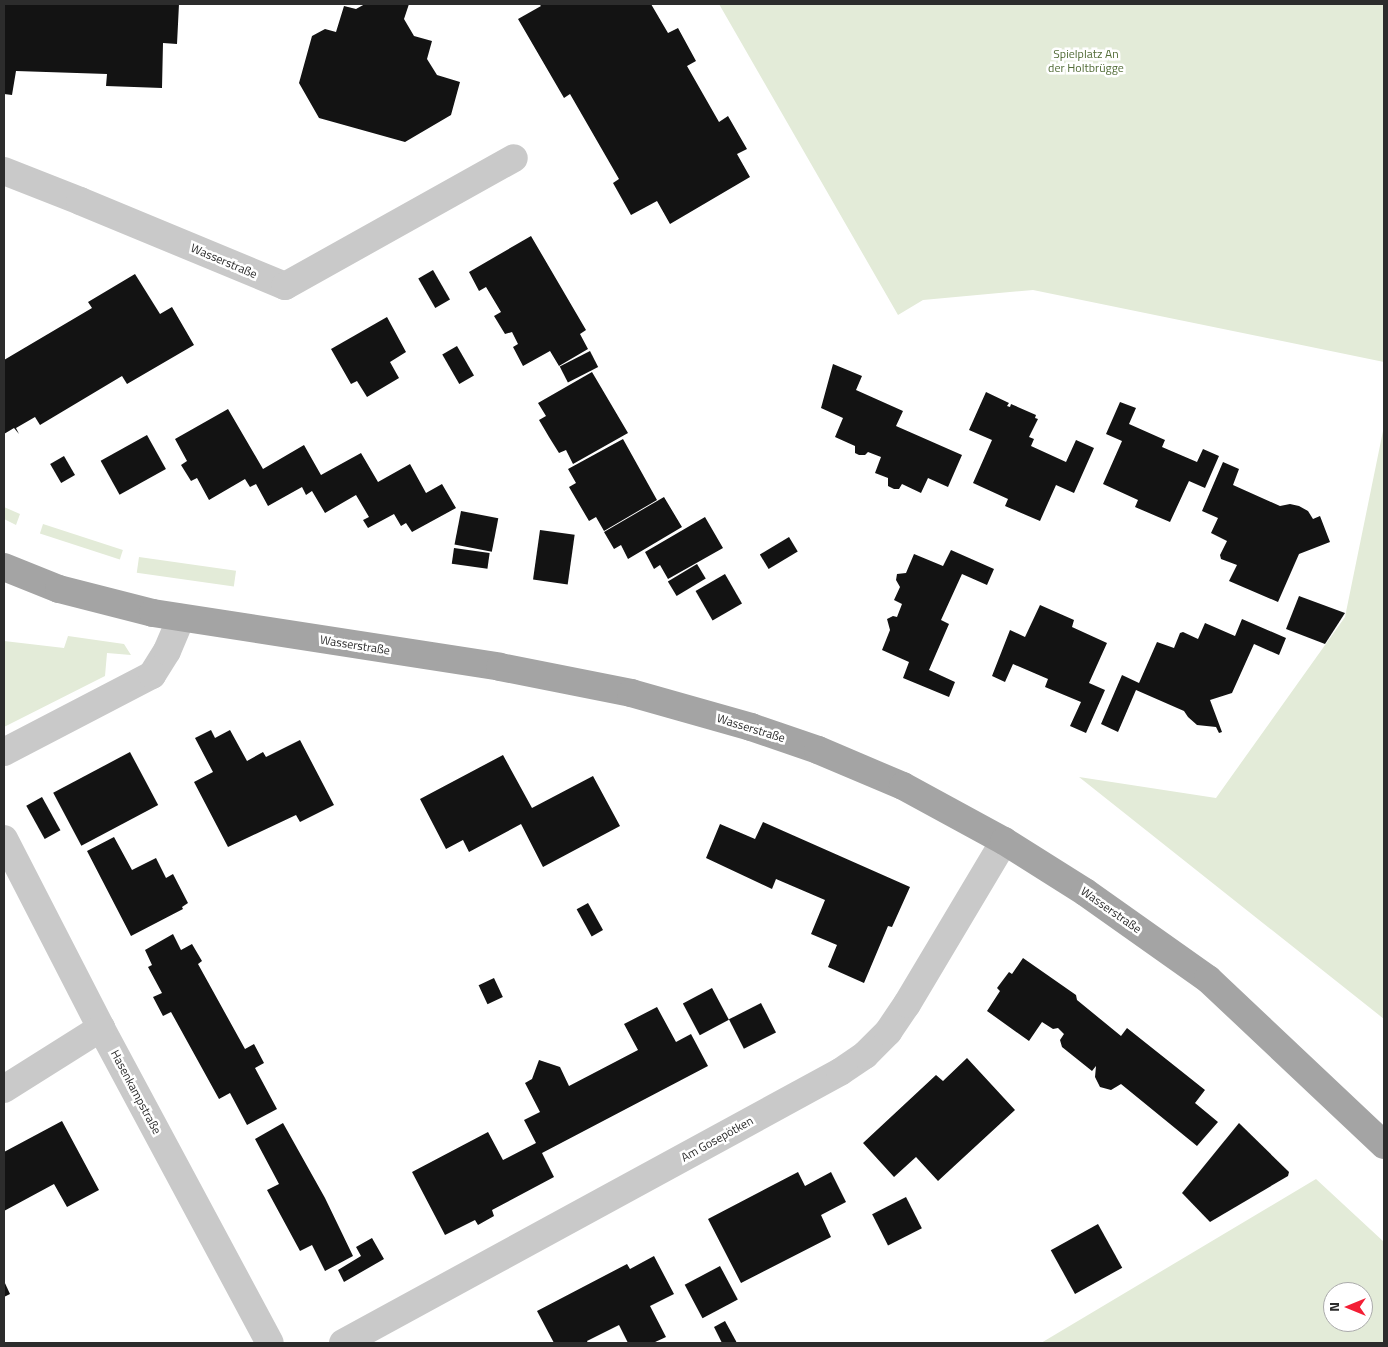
<!DOCTYPE html>
<meta charset="utf-8">
<style>
body{margin:0}
#map{position:relative;width:1388px;height:1347px;overflow:hidden;background:#fff;font-family:"Titillium Web",sans-serif}
div>[style]{position:absolute}
.green>*{inset:0;background:#e3ebd8;transform-origin:0 0}
.building>*{inset:0;background:#131313;transform-origin:0 0}
.minor>*{height:28px;margin:-14px;padding:0 14px;transform-origin:14px;border-radius:14px;background:#c9c9c9}
.major>*{height:28px;margin:-14px;padding:0 14px;transform-origin:14px;border-radius:14px;background:#a4a4a4}
span{translate:-50% -50%;white-space:nowrap;text-align:center;line-height:1.15;-webkit-text-stroke:5px #fff;paint-order:stroke}
.park-label{font-size:12px;color:#516b36}
.street-label{font-size:12px;color:#2c2c2c}
.frame{position:absolute;inset:0;border:5px solid #2c2c2c;pointer-events:none}
.north{position:absolute;left:1323px;top:1282px;width:50px;height:50px;box-sizing:border-box;background:#fff;border:1px solid #ababab;border-radius:50%;rotate:270deg;font-size:14px;font-weight:700;line-height:20px;text-align:center;color:#2c2c2c}
.north::after{content:'';display:block;margin:auto;width:18px;height:22px;background:#f31e35;clip-path:polygon(50% 0,100% 100%,50% 72%,0 100%)}
</style>
<div id="map">
<div class="green">
<div style="clip-path:polygon(719px 4px,1384px 4px,1384px 362px,1033px 290px,923px 300px,898px 315px)"></div>
<div style="clip-path:polygon(1384px 426px,1384px 1019px,1079px 777px,1216px 798px,1345px 617px)"></div>
<div style="clip-path:polygon(4px 507px,20px 514px,16px 525px,4px 519px)"></div>
<div style="left:43px;top:524px;width:84px;height:10px;rotate:18deg"></div>
<div style="left:139px;top:557px;width:98px;height:16px;rotate:8deg"></div>
<div style="clip-path:polygon(68px 636px,124px 644px,131px 655px,107px 653px,105px 676px,4px 727px,4px 641px,64px 648px)"></div>
<div style="clip-path:polygon(evenodd,1316px 1179px,1384px 1242px,1384px 1343px,1041px 1343px,1316px 1179px,1333px 1292px,1363px 1292px,1363px 1322px,1333px 1322px,1333px 1292px)"></div>
</div>
<div class="building">
<div style="clip-path:polygon(4px 4px,179px 4px,177px 44px,163px 43px,162px 88px,106px 86px,107px 74px,16px 71px,12px 95px,4px 94px)"></div>
<div style="clip-path:polygon(365px 4px,409px 4px,404px 19px,414px 36px,432px 41px,427px 59px,437px 75px,460px 82px,451px 115px,405px 142px,319px 118px,299px 83px,312px 36px,325px 29px,336px 32px,344px 6px,356px 9px)"></div>
<div style="clip-path:polygon(539px 4px,651px 4px,668px 33px,678px 28px,696px 61px,687px 66px,719px 122px,728px 116px,747px 149px,737px 154px,750px 177px,670px 224px,657px 201px,631px 215px,613px 183px,619px 179px,570px 94px,564px 98px,518px 19px,541px 6px)"></div>
<div style="clip-path:polygon(531px 236px,586px 330px,580px 334px,588px 349px,559px 366px,550px 351px,523px 366px,513px 347px,518px 344px,512px 332px,505px 334px,494px 316px,501px 312px,486px 287px,479px 291px,469px 272px)"></div>
<div style="left:433px;top:270px;width:34px;height:17px;rotate:60deg"></div>
<div style="clip-path:polygon(135px 274px,160px 314px,172px 307px,194px 345px,127px 384px,122px 376px,40px 425px,35px 417px,16px 428px,19px 434px,14px 428px,4px 434px,4px 360px,92px 308px,88px 302px)"></div>
<div style="clip-path:polygon(387px 317px,406px 352px,390px 362px,399px 378px,367px 397px,357px 381px,351px 384px,331px 349px)"></div>
<div style="left:457px;top:346px;width:34px;height:17px;rotate:60deg"></div>
<div style="left:590px;top:351px;width:18px;height:34px;rotate:63deg"></div>
<div style="clip-path:polygon(833px 364px,862px 376px,856px 390px,903px 411px,896px 426px,962px 455px,948px 487px,928px 478px,921px 493px,902px 484px,899px 489px,894px 489px,888px 486px,888px 478px,875px 473px,881px 457px,868px 452px,865px 455px,859px 455px,855px 453px,855px 446px,835px 437px,843px 418px,821px 408px)"></div>
<div style="clip-path:polygon(592px 372px,628px 433px,573px 464px,566px 450px,559px 453px,549px 437px,539px 420px,546px 416px,538px 403px)"></div>
<div style="clip-path:polygon(986px 392px,1009px 403px,1007px 406px,1010px 407px,1011px 404px,1036px 415px,1035px 418px,1038px 419px,1029px 437px,1034px 439px,1031px 446px,1066px 462px,1076px 440px,1094px 448px,1074px 493px,1056px 485px,1040px 521px,1005px 506px,1008px 499px,973px 483px,992px 440px,969px 430px)"></div>
<div style="clip-path:polygon(1120px 402px,1136px 408px,1129px 424px,1165px 440px,1162px 447px,1197px 462px,1203px 449px,1219px 456px,1205px 488px,1189px 481px,1170px 522px,1135px 507px,1138px 500px,1103px 484px,1122px 441px,1106px 434px)"></div>
<div style="clip-path:polygon(228px 409px,263px 469px,304px 445px,321px 475px,361px 453px,378px 482px,410px 464px,426px 493px,442px 484px,456px 508px,412px 532px,406px 523px,401px 526px,394px 514px,368px 528px,363px 520px,369px 517px,356px 495px,325px 513px,312px 491px,306px 495px,302px 487px,268px 506px,256px 484px,250px 487px,245px 479px,209px 500px,197px 478px,191px 481px,181px 465px,187px 461px,175px 439px)"></div>
<div style="left:147px;top:435px;width:39px;height:53px;rotate:61deg"></div>
<div style="clip-path:polygon(623px 439px,657px 500px,604px 531px,596px 517px,589px 521px,569px 487px,576px 483px,568px 469px)"></div>
<div style="left:64px;top:456px;width:22px;height:16px;rotate:60deg"></div>
<div style="clip-path:polygon(1223px 462px,1239px 469px,1233px 485px,1280px 506px,1290px 504px,1299px 506px,1308px 511px,1313px 519px,1320px 516px,1330px 542px,1299px 554px,1278px 602px,1229px 581px,1237px 565px,1221px 559px,1220px 555px,1227px 541px,1211px 533px,1218px 518px,1202px 511px)"></div>
<div style="clip-path:polygon(664px 497px,682px 527px,628px 559px,621px 545px,614px 549px,604px 532px)"></div>
<div style="left:461px;top:511px;width:38px;height:34px;rotate:11deg"></div>
<div style="clip-path:polygon(705px 517px,723px 548px,668px 579px,660px 565px,654px 569px,645px 552px)"></div>
<div style="left:540px;top:530px;width:35px;height:50px;rotate:8deg"></div>
<div style="left:789px;top:537px;width:17px;height:34px;rotate:59deg"></div>
<div style="left:454px;top:548px;width:36px;height:16px;rotate:8deg"></div>
<div style="clip-path:polygon(951px 550px,994px 569px,987px 585px,962px 574px,941px 620px,949px 624px,929px 670px,955px 682px,949px 697px,903px 678px,909px 662px,882px 650px,890px 630px,887px 619px,893px 616px,897px 617px,902px 604px,894px 600px,900px 587px,896px 580px,897px 574px,906px 573px,914px 554px,943px 566px)"></div>
<div style="left:697px;top:564px;width:17px;height:34px;rotate:59deg"></div>
<div style="left:725px;top:574px;width:34px;height:34px;rotate:60deg"></div>
<div style="clip-path:polygon(1299px 596px,1345px 613px,1325px 644px,1286px 629px)"></div>
<div style="clip-path:polygon(1040px 605px,1074px 620px,1072px 627px,1107px 643px,1089px 683px,1105px 690px,1086px 733px,1070px 726px,1081px 702px,1045px 687px,1048px 679px,1013px 664px,1005px 682px,992px 676px,1010px 630px,1025px 637px)"></div>
<div style="clip-path:polygon(1242px 619px,1286px 638px,1279px 655px,1254px 644px,1232px 693px,1210px 700px,1222px 732px,1219px 733px,1216px 727px,1197px 725px,1188px 717px,1184px 711px,1136px 690px,1118px 732px,1101px 724px,1122px 675px,1139px 683px,1157px 642px,1174px 648px,1180px 633px,1183px 632px,1198px 639px,1205px 623px,1235px 636px)"></div>
<div style="clip-path:polygon(211px 730px,215px 738px,230px 730px,247px 761px,263px 752px,266px 757px,300px 740px,334px 805px,300px 822px,296px 815px,228px 847px,194px 782px,213px 772px,195px 738px)"></div>
<div style="left:130px;top:752px;width:60px;height:87px;rotate:62deg"></div>
<div style="clip-path:polygon(503px 755px,532px 808px,593px 776px,620px 826px,543px 867px,521px 824px,469px 852px,463px 840px,446px 849px,420px 799px)"></div>
<div style="left:42px;top:797px;width:38px;height:18px;rotate:61deg"></div>
<div style="clip-path:polygon(763px 822px,910px 887px,892px 927px,888px 926px,864px 983px,828px 967px,837px 945px,811px 934px,825px 900px,776px 879px,772px 889px,706px 858px,720px 824px,755px 839px)"></div>
<div style="clip-path:polygon(114px 837px,132px 870px,156px 858px,166px 878px,173px 874px,188px 903px,182px 907px,183px 909px,131px 936px,87px 851px)"></div>
<div style="left:588px;top:903px;width:31px;height:13px;rotate:61deg"></div>
<div style="clip-path:polygon(173px 934px,181px 950px,192px 944px,202px 961px,198px 964px,245px 1049px,254px 1044px,264px 1063px,255px 1068px,277px 1109px,247px 1125px,230px 1093px,219px 1099px,171px 1012px,163px 1016px,153px 997px,162px 993px,148px 967px,152px 965px,145px 950px)"></div>
<div style="clip-path:polygon(1023px 958px,1076px 995px,1077px 1000px,1121px 1036px,1127px 1028px,1205px 1090px,1195px 1103px,1218px 1122px,1197px 1146px,1121px 1084px,1111px 1090px,1100px 1087px,1095px 1077px,1096px 1066px,1092px 1071px,1062px 1047px,1060px 1040px,1064px 1034px,1058px 1028px,1053px 1029px,1042px 1022px,1029px 1041px,987px 1011px,1000px 991px,997px 988px,1009px 972px,1012px 974px)"></div>
<div style="left:494px;top:978px;width:21px;height:17px;rotate:65deg"></div>
<div style="left:712px;top:988px;width:36px;height:33px;rotate:62deg"></div>
<div style="left:761px;top:1003px;width:33px;height:36px;rotate:63deg"></div>
<div style="clip-path:polygon(657px 1007px,676px 1042px,691px 1034px,708px 1066px,542px 1153px,554px 1177px,492px 1210px,494px 1216px,478px 1225px,475px 1220px,445px 1235px,412px 1172px,488px 1132px,503px 1160px,536px 1143px,524px 1120px,540px 1112px,525px 1083px,532px 1079px,539px 1060px,560px 1067px,569px 1086px,638px 1050px,624px 1024px)"></div>
<div style="clip-path:polygon(967px 1058px,1015px 1110px,938px 1181px,916px 1157px,894px 1177px,863px 1143px,936px 1075px,943px 1081px)"></div>
<div style="clip-path:polygon(62px 1121px,99px 1190px,67px 1207px,54px 1184px,4px 1211px,4px 1152px)"></div>
<div style="clip-path:polygon(283px 1123px,325px 1198px,353px 1256px,325px 1271px,312px 1245px,300px 1251px,267px 1190px,279px 1184px,255px 1139px)"></div>
<div style="clip-path:polygon(1239px 1123px,1289px 1172px,1288px 1176px,1210px 1222px,1182px 1193px)"></div>
<div style="clip-path:polygon(798px 1172px,805px 1186px,831px 1172px,846px 1202px,821px 1215px,831px 1237px,741px 1283px,708px 1219px)"></div>
<div style="left:906px;top:1197px;width:35px;height:38px;rotate:63deg"></div>
<div style="left:1098px;top:1224px;width:50px;height:54px;rotate:61deg"></div>
<div style="clip-path:polygon(372px 1238px,384px 1259px,344px 1282px,338px 1270px,361px 1256px,356px 1247px)"></div>
<div style="clip-path:polygon(654px 1256px,674px 1294px,650px 1306px,666px 1337px,653px 1343px,628px 1343px,619px 1325px,587px 1341px,588px 1343px,554px 1343px,537px 1311px,627px 1264px,630px 1269px)"></div>
<div style="left:720px;top:1266px;width:38px;height:40px;rotate:62deg"></div>
<div style="clip-path:polygon(4px 1281px,10px 1294px,4px 1297px)"></div>
<div style="clip-path:polygon(725px 1321px,737px 1343px,722px 1343px,714px 1327px)"></div>
</div>
<div class="minor">
<div style="left:4px;top:171px;width:82px;rotate:21.5deg"></div>
<div style="left:80px;top:201px;width:222px;rotate:22.5deg"></div>
<div style="left:285px;top:286px;width:262px;rotate:-29.2deg"></div>
<div style="left:4px;top:752px;width:167px;rotate:-27.5deg"></div>
<div style="left:152px;top:675px;width:28px;rotate:-58deg"></div>
<div style="left:167px;top:651px;width:36px;rotate:-67deg"></div>
<div style="left:4px;top:839px;width:212px;rotate:62.8deg"></div>
<div style="left:101px;top:1028px;width:357px;rotate:61.8deg"></div>
<div style="left:4px;top:1089px;width:115px;rotate:-32.2deg"></div>
<div style="left:343px;top:1343px;width:566px;rotate:-28.6deg"></div>
<div style="left:840px;top:1072px;width:30px;rotate:-34deg"></div>
<div style="left:865px;top:1055px;width:33px;rotate:-45deg"></div>
<div style="left:888px;top:1032px;width:34px;rotate:-56deg"></div>
<div style="left:907px;top:1004px;width:190px;rotate:-59.2deg"></div>
</div>
<div class="major">
<div style="left:4px;top:567px;width:59px;rotate:21.8deg"></div>
<div style="left:59px;top:589px;width:97px;rotate:14.3deg"></div>
<div style="left:153px;top:613px;width:351px;rotate:8.8deg"></div>
<div style="left:500px;top:667px;width:134px;rotate:11.2deg"></div>
<div style="left:631px;top:693px;width:125px;rotate:15.8deg"></div>
<div style="left:751px;top:727px;width:71px;rotate:18.9deg"></div>
<div style="left:818px;top:750px;width:92px;rotate:23deg"></div>
<div style="left:903px;top:786px;width:115px;rotate:28.6deg"></div>
<div style="left:1004px;top:841px;width:96px;rotate:32.2deg"></div>
<div style="left:1085px;top:892px;width:151px;rotate:35.3deg"></div>
<div style="left:1208px;top:979px;width:242px;rotate:43.3deg"></div>
</div>
<div class="park-label">
<span style="left:1086px;top:61px">Spielplatz An<br>der Holtbrügge</span>
</div>
<div class="street-label">
<span style="left:224px;top:261px;rotate:23deg">Wasserstraße</span>
<span style="left:355px;top:645px;rotate:9deg">Wasserstraße</span>
<span style="left:751px;top:728px;rotate:17deg">Wasserstraße</span>
<span style="left:1111px;top:910px;rotate:35deg">Wasserstraße</span>
<span style="left:136px;top:1092px;rotate:62deg">Hasenkampstraße</span>
<span style="left:717px;top:1139px;rotate:-29deg">Am Gosepötken</span>
</div>
<div class="frame"></div>
<div class="north">N</div>
</div>
